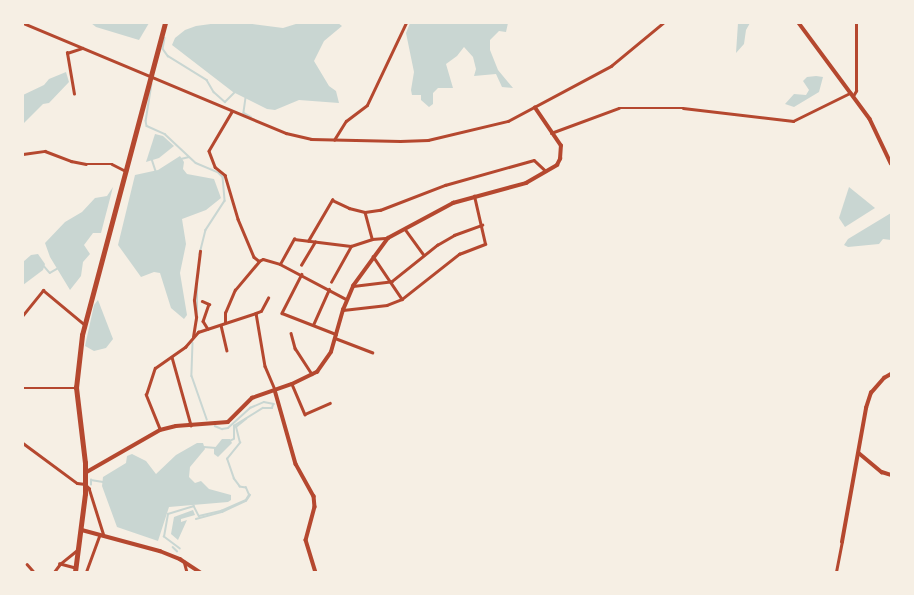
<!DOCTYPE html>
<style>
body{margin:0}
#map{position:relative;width:914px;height:595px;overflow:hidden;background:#f6efe4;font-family:Inter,sans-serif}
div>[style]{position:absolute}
.water>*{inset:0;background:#c9d6d2}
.stream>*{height:1.5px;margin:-0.75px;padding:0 0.75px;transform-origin:0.75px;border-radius:0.75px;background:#c9d6d2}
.minor>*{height:2.5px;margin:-1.25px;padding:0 1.25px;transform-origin:1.25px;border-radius:1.25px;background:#b5482f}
.tertiary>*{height:3.5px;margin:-1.75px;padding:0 1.75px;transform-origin:1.75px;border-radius:1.75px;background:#b5482f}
.primary>*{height:4.5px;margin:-2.25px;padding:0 2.25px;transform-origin:2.25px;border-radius:2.25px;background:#b5482f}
span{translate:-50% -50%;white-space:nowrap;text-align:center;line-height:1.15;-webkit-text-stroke:3px #f6efe4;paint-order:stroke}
.frame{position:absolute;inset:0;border:24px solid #f6efe4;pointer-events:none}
</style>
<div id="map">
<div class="water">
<div style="clip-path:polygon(91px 23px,149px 23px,139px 40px,96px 27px)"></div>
<div style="clip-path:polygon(218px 23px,245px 23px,283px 28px,299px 23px,338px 23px,342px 26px,324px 41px,314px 61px,329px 86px,336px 91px,339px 103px,299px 100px,275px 110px,267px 109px,233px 92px,172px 45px,175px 38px,185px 30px,196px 26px)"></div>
<div style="clip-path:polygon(410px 23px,508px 23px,506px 32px,499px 31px,490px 40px,490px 50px,498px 70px,513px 88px,502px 87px,496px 74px,474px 76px,476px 69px,473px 57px,464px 47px,457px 56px,446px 64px,453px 88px,438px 88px,433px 93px,433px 104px,429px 107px,421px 100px,421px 95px,412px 95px,411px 90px,414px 72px,406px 33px)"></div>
<div style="clip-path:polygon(738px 23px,750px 23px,746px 30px,744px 44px,736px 53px)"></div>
<div style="clip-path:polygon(66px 72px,69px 82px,49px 103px,43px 104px,23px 124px,23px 95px,44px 85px,49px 79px)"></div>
<div style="clip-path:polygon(816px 76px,823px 77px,819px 92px,794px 107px,785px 104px,794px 94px,806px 95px,809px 90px,803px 81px,807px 77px)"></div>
<div style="clip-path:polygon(155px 134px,163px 136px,174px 146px,159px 158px,146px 162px)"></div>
<div style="clip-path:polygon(180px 156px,184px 162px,183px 169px,187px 174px,214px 179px,221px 198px,206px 210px,182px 219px,186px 244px,180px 273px,187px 315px,184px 319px,171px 308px,160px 273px,154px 272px,141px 277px,118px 245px,135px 175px,158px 170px)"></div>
<div style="clip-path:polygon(113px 187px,101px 233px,93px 233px,84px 245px,90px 254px,83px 262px,81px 276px,70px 290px,50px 257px,45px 243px,65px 222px,82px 212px,95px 198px,107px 196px)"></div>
<div style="clip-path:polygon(849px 187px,875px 208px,845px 227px,839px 218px)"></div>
<div style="clip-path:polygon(891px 213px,891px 240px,883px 239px,879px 244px,848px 247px,844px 245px,848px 239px)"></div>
<div style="clip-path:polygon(38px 254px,45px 264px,43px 270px,23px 285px,23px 262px,31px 255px)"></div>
<div style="clip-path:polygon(98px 300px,113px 339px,106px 348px,94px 351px,85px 346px,94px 305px)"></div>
<div style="clip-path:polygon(222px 439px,230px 439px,232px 443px,218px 457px,214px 454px,214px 449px)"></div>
<div style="clip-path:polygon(197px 443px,203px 443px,205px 449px,190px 467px,189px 477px,195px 483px,201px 481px,209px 489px,231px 495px,231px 500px,228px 502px,169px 507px,158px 541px,117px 527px,102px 486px,103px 477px,126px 463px,127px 456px,132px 454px,146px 461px,156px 474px,176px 455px)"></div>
<div style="clip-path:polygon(193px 510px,195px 515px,181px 519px,181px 522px,187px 520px,178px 540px,171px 534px,174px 517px)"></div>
</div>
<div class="stream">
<div style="left:165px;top:38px;width:11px;rotate:100deg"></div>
<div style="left:163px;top:49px;width:9px;rotate:54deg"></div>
<div style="left:168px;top:56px;width:46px;rotate:31.6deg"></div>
<div style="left:207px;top:80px;width:14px;rotate:60deg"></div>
<div style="left:214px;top:92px;width:15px;rotate:42deg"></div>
<div style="left:225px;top:102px;width:14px;rotate:-45deg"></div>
<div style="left:152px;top:84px;width:37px;rotate:99deg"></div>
<div style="left:146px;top:121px;width:5px;rotate:79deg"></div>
<div style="left:147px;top:126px;width:20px;rotate:24deg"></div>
<div style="left:165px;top:134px;width:42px;rotate:43.1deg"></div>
<div style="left:196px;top:163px;width:25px;rotate:23deg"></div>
<div style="left:219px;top:173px;width:6px;rotate:45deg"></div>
<div style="left:223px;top:177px;width:24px;rotate:85deg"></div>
<div style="left:225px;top:201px;width:35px;rotate:123deg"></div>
<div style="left:206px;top:230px;width:25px;rotate:104deg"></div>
<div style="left:246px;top:98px;width:15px;rotate:98deg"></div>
<div style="left:244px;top:113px;width:8px;rotate:30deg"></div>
<div style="left:152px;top:159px;width:13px;rotate:72deg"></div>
<div style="left:181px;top:159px;width:8px;rotate:-14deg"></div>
<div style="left:44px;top:266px;width:9px;rotate:49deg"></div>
<div style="left:50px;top:273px;width:8px;rotate:-30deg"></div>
<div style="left:198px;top:278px;width:16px;rotate:-86deg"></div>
<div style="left:197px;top:321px;width:38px;rotate:-90deg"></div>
<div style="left:193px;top:343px;width:33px;rotate:92deg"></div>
<div style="left:192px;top:376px;width:46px;rotate:70.8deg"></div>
<div style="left:215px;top:426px;width:8px;rotate:23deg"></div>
<div style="left:222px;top:429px;width:6px;rotate:-9deg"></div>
<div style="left:228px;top:428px;width:30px;rotate:-42deg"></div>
<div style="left:250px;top:408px;width:15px;rotate:-23deg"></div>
<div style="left:264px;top:402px;width:10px;rotate:11deg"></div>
<div style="left:230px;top:441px;width:4px;rotate:-27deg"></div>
<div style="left:234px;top:439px;width:13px;rotate:-90deg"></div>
<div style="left:234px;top:426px;width:34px;rotate:-32deg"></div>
<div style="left:263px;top:408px;width:9px"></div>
<div style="left:272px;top:408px;width:3px;rotate:-72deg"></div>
<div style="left:204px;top:447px;width:12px;rotate:5deg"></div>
<div style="left:91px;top:485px;width:5px;rotate:-90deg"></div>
<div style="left:91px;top:480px;width:12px;rotate:9deg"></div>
<div style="left:196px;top:519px;width:27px;rotate:-15deg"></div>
<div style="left:222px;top:512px;width:26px;rotate:-25deg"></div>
<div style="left:246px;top:501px;width:7px;rotate:-56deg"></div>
<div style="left:173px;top:547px;width:6px;rotate:45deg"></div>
<div style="left:180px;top:549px;width:20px;rotate:-143deg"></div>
<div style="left:164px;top:537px;width:23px;rotate:-80deg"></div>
<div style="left:168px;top:514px;width:27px;rotate:-17deg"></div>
<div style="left:194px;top:506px;width:11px;rotate:63deg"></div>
<div style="left:199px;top:516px;width:23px;rotate:-13deg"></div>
<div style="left:221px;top:511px;width:27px;rotate:-24deg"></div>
<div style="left:246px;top:500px;width:6px;rotate:-59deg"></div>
<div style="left:249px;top:495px;width:8px;rotate:-113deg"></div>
<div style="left:246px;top:488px;width:6px;rotate:-171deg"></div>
<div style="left:240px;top:487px;width:10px;rotate:-127deg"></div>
<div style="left:234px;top:479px;width:21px;rotate:-109deg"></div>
<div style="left:227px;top:459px;width:21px;rotate:-51deg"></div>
<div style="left:240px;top:443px;width:16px;rotate:-104deg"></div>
<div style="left:236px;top:427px;width:13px;rotate:-39deg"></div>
</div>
<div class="minor">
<div style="left:23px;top:23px;width:285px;rotate:22.7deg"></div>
<div style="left:286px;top:133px;width:26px;rotate:13deg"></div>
<div style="left:311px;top:139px;width:89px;rotate:1.3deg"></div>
<div style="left:400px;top:141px;width:28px;rotate:-2deg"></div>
<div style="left:428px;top:140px;width:82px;rotate:-13.4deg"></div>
<div style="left:508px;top:121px;width:117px;rotate:-28.1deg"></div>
<div style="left:611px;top:66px;width:67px;rotate:-39.6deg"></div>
<div style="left:74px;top:94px;width:42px;rotate:-99.7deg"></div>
<div style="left:67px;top:53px;width:16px;rotate:-18deg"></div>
<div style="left:853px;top:96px;width:6px;rotate:-59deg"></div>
<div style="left:856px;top:91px;width:68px;rotate:-90deg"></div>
<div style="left:232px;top:112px;width:45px;rotate:120.5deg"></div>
<div style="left:209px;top:151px;width:17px;rotate:69deg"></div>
<div style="left:215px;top:167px;width:13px;rotate:39deg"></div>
<div style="left:225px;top:175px;width:46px;rotate:73.5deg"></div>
<div style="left:238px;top:219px;width:41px;rotate:67.2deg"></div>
<div style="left:254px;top:257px;width:6px;rotate:39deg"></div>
<div style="left:551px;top:133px;width:72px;rotate:-20.2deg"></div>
<div style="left:619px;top:108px;width:64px"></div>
<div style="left:683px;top:108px;width:111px;rotate:6.7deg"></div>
<div style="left:793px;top:121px;width:64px;rotate:-26.2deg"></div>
<div style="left:334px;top:140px;width:22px;rotate:-58deg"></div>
<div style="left:346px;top:121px;width:26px;rotate:-37deg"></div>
<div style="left:367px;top:105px;width:91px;rotate:-64.6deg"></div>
<div style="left:23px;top:154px;width:22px;rotate:-8deg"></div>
<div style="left:45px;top:151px;width:28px;rotate:21deg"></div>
<div style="left:71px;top:161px;width:15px;rotate:11deg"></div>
<div style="left:86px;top:164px;width:26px"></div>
<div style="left:112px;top:164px;width:16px;rotate:27deg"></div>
<div style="left:365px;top:212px;width:28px;rotate:75deg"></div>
<div style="left:405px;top:229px;width:32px;rotate:54deg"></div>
<div style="left:308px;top:241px;width:48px;rotate:-59.7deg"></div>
<div style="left:332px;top:200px;width:19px;rotate:25deg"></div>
<div style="left:349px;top:208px;width:16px;rotate:14deg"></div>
<div style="left:365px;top:212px;width:15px;rotate:-8deg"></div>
<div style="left:380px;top:210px;width:70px;rotate:-21deg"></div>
<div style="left:445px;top:185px;width:92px;rotate:-15.7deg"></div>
<div style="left:534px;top:160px;width:16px;rotate:43deg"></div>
<div style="left:373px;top:256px;width:52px;rotate:56deg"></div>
<div style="left:280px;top:264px;width:75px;rotate:27.9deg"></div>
<div style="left:301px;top:265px;width:27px;rotate:-59deg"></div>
<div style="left:302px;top:274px;width:44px;rotate:117.1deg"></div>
<div style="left:282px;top:313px;width:58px;rotate:21.3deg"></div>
<div style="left:331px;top:282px;width:41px;rotate:-60.9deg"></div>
<div style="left:353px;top:286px;width:39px;rotate:-7deg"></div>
<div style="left:392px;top:281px;width:58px;rotate:-38.7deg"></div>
<div style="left:437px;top:245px;width:20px;rotate:-30deg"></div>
<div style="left:454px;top:235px;width:30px;rotate:-20deg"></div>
<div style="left:202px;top:301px;width:8px;rotate:23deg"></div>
<div style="left:209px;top:304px;width:18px;rotate:109deg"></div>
<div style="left:203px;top:321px;width:9px;rotate:58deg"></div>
<div style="left:343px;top:310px;width:44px;rotate:-6.5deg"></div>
<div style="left:387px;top:305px;width:16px;rotate:-22deg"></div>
<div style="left:402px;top:299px;width:73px;rotate:-38.3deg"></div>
<div style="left:459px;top:254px;width:28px;rotate:-21deg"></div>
<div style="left:485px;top:244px;width:49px;rotate:-102.9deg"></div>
<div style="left:256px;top:313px;width:5px;rotate:-22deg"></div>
<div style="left:261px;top:311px;width:15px;rotate:-62deg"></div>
<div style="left:23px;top:315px;width:32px;rotate:-51deg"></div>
<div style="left:43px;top:290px;width:53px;rotate:39.7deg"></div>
<div style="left:225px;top:323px;width:10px;rotate:-90deg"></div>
<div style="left:225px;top:313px;width:25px;rotate:-67deg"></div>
<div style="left:235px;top:290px;width:38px;rotate:-50deg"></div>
<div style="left:259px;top:261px;width:4px;rotate:-27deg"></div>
<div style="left:263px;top:259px;width:18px;rotate:16deg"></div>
<div style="left:280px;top:264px;width:29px;rotate:-61deg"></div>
<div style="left:294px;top:239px;width:57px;rotate:7deg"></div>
<div style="left:351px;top:246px;width:22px;rotate:-18deg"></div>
<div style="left:372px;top:239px;width:16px;rotate:-4deg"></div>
<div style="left:221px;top:325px;width:26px;rotate:77deg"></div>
<div style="left:313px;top:325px;width:39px;rotate:-66deg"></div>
<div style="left:291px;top:333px;width:16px;rotate:75deg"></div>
<div style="left:295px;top:348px;width:31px;rotate:57deg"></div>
<div style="left:193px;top:337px;width:20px;rotate:-81deg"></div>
<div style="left:196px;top:317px;width:17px;rotate:-97deg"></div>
<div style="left:194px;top:300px;width:49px;rotate:-83deg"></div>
<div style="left:335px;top:338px;width:40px;rotate:21deg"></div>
<div style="left:172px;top:357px;width:71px;rotate:74.4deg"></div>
<div style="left:292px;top:384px;width:33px;rotate:67deg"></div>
<div style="left:305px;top:414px;width:27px;rotate:-24deg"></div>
<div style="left:23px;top:388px;width:53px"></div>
<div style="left:160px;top:430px;width:38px;rotate:-112deg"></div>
<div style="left:146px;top:395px;width:28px;rotate:-72deg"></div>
<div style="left:155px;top:368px;width:37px;rotate:-35deg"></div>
<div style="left:185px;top:347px;width:20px;rotate:-49deg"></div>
<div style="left:198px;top:332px;width:61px;rotate:-18.1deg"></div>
<div style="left:256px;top:313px;width:54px;rotate:80.4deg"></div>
<div style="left:265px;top:366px;width:26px;rotate:67deg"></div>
<div style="left:23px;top:443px;width:67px;rotate:36.5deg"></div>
<div style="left:77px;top:483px;width:8px;rotate:7deg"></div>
<div style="left:85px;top:484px;width:6px;rotate:45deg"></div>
<div style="left:89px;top:488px;width:50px;rotate:72.6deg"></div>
<div style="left:184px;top:561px;width:11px;rotate:75deg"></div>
<div style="left:27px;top:564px;width:11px;rotate:49deg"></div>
<div style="left:75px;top:568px;width:16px;rotate:-165deg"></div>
<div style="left:60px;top:564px;width:22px;rotate:-39deg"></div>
<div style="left:54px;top:572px;width:10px;rotate:-53deg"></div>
<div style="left:86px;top:572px;width:38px;rotate:-70deg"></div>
<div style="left:836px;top:572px;width:31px;rotate:-79deg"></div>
</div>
<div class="tertiary">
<div style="left:799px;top:23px;width:119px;rotate:53.5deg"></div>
<div style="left:870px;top:119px;width:49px;rotate:64.5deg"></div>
<div style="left:275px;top:390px;width:77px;rotate:74.2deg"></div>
<div style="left:296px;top:464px;width:37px;rotate:61deg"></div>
<div style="left:314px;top:496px;width:11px;rotate:85deg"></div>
<div style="left:315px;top:507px;width:34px;rotate:105deg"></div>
<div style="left:306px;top:540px;width:34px;rotate:73deg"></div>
<div style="left:859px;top:453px;width:30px;rotate:40deg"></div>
<div style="left:882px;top:472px;width:9px;rotate:18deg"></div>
<div style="left:85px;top:473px;width:86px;rotate:-29.8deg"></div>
<div style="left:160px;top:430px;width:16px;rotate:-14deg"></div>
<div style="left:176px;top:426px;width:52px;rotate:-4.4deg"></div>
<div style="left:228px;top:422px;width:34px;rotate:-45deg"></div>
<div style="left:252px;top:398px;width:42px;rotate:-19.3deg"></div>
<div style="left:292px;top:384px;width:28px;rotate:-26deg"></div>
<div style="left:317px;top:372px;width:24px;rotate:-55deg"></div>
<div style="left:331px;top:352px;width:44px;rotate:-74.1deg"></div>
<div style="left:343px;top:310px;width:26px;rotate:-67deg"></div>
<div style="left:353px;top:286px;width:59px;rotate:-53.9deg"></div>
<div style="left:388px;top:238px;width:74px;rotate:-28.3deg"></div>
<div style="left:453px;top:203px;width:76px;rotate:-15.3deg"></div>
<div style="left:526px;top:183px;width:36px;rotate:-30deg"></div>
<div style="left:557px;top:165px;width:7px;rotate:-63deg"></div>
<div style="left:560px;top:159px;width:13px;rotate:-86deg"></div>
<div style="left:561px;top:146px;width:46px;rotate:-124.4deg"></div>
<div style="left:82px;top:530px;width:81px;rotate:15.1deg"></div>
<div style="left:160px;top:551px;width:22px;rotate:22deg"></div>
<div style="left:180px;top:559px;width:24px;rotate:33deg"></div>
<div style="left:842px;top:542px;width:136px;rotate:-79.8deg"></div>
<div style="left:866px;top:408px;width:16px;rotate:-72deg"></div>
<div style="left:871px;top:393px;width:20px;rotate:-49deg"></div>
<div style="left:884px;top:378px;width:8px;rotate:-30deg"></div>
</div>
<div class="primary">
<div style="left:75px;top:572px;width:79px;rotate:-82.7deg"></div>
<div style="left:85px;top:494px;width:31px;rotate:-90deg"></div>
<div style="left:85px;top:463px;width:76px;rotate:-96.8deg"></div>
<div style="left:76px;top:388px;width:53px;rotate:-83.5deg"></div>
<div style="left:82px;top:335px;width:323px;rotate:-75.1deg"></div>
</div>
<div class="frame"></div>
</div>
